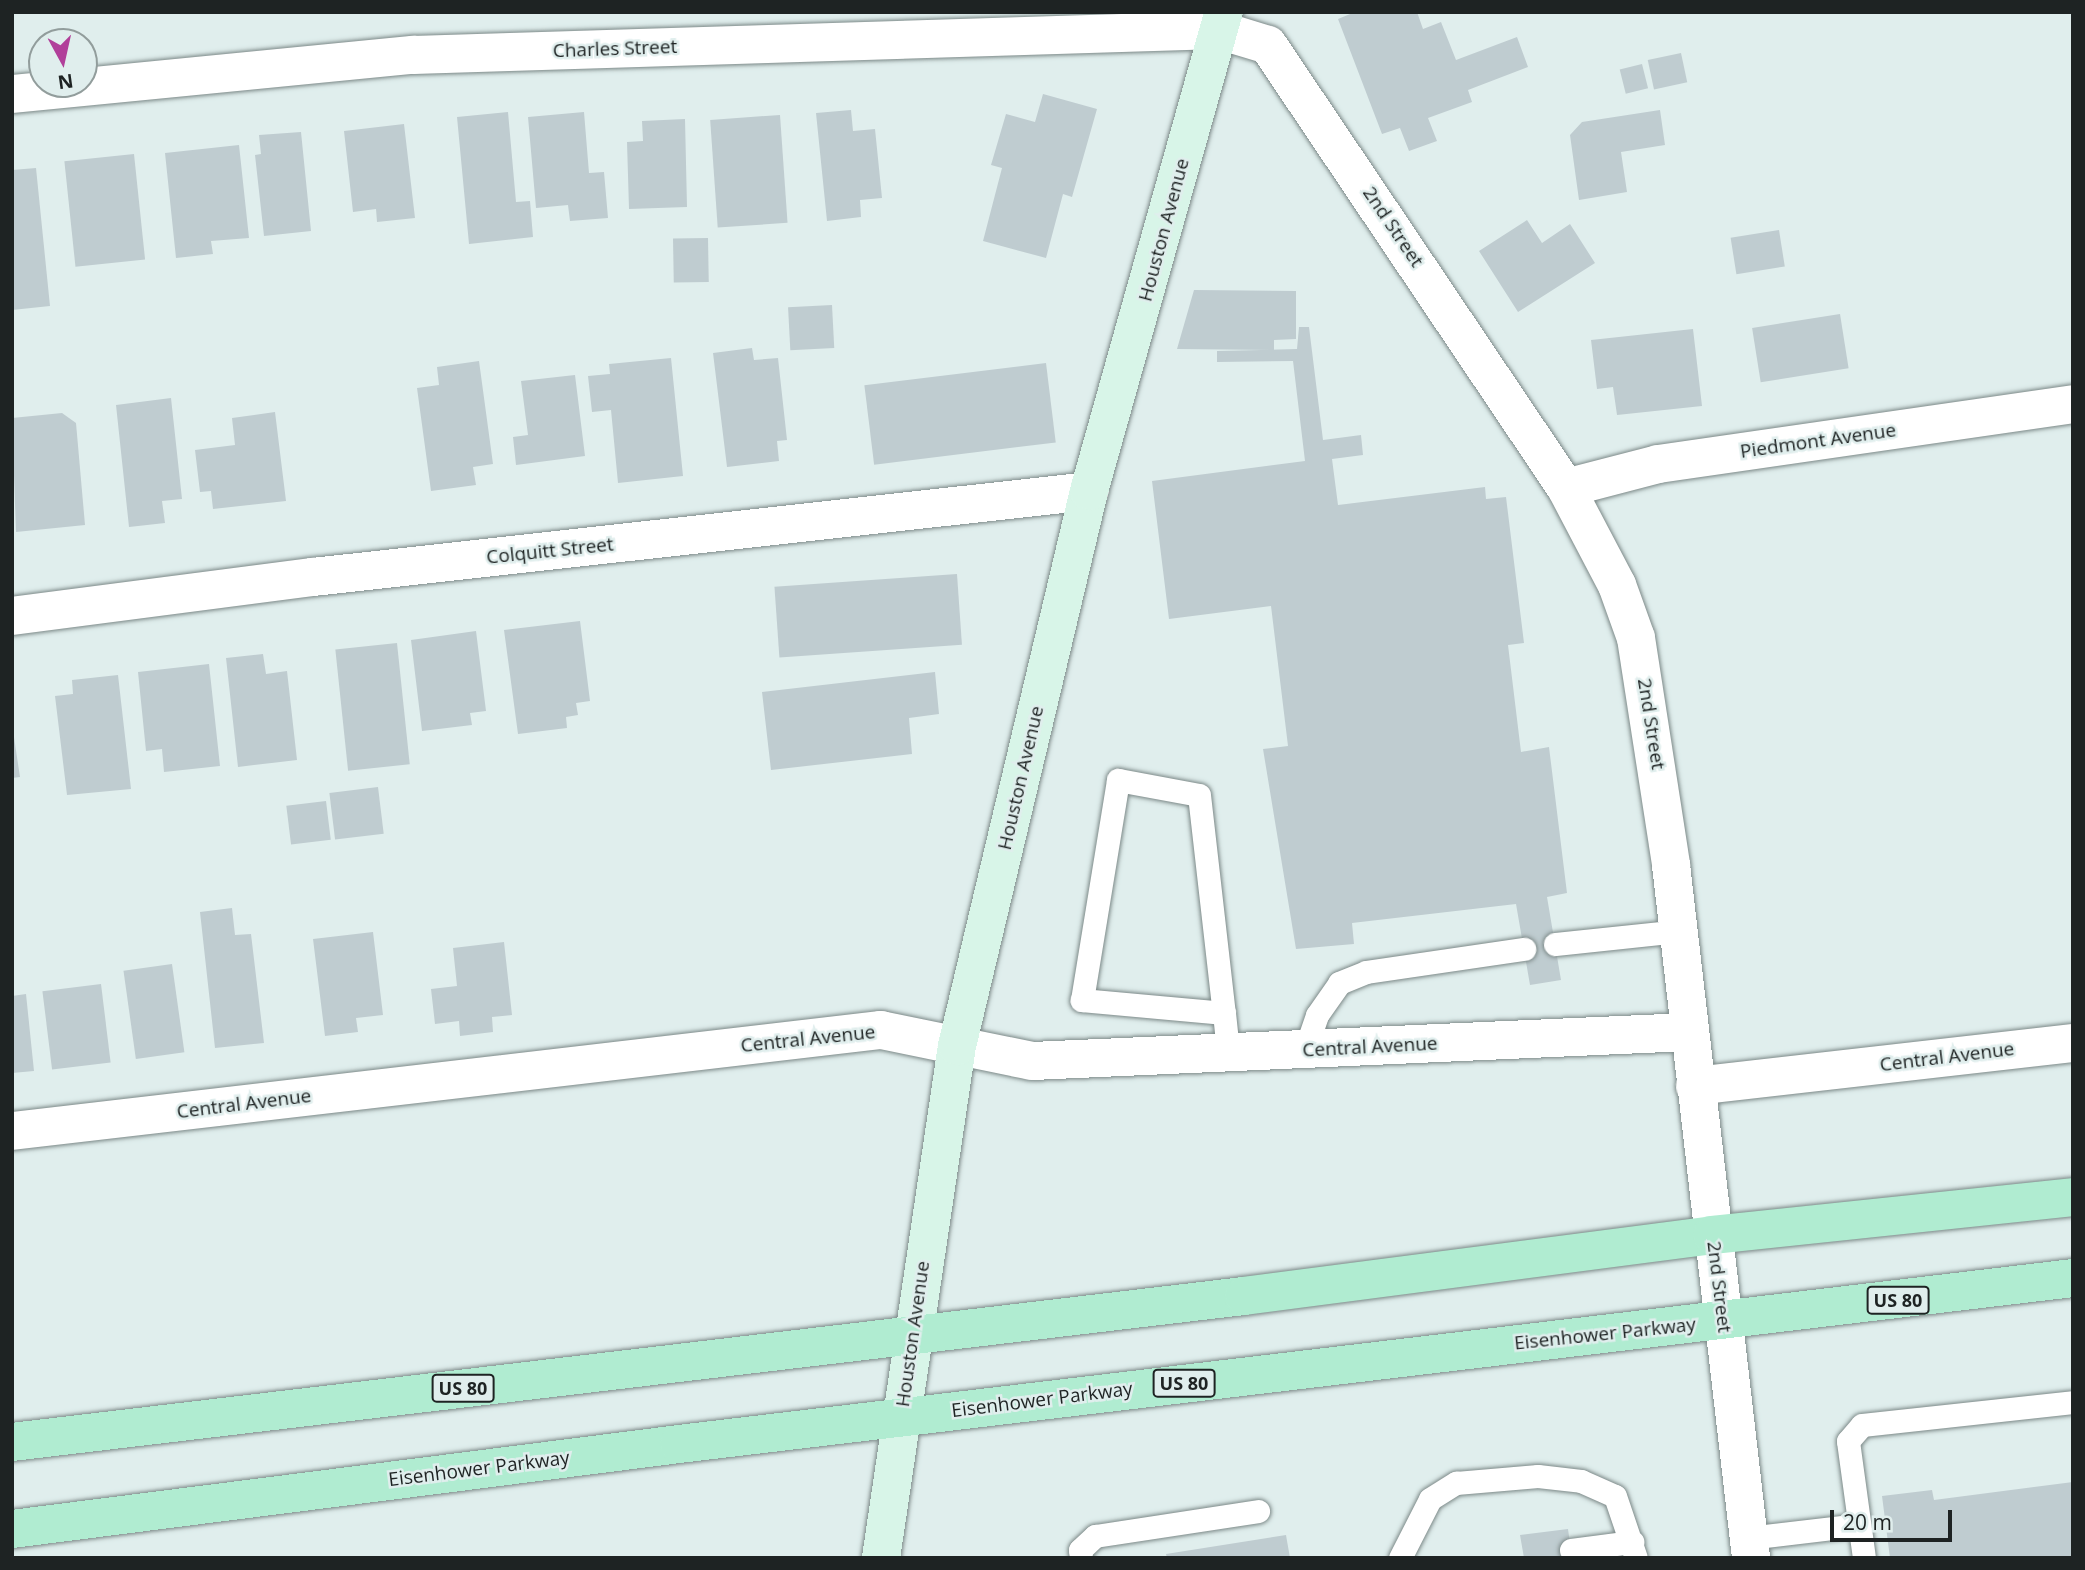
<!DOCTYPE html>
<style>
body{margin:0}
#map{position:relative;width:2085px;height:1570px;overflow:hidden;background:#e0eeed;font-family:"Open Sans",sans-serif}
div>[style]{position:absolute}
.building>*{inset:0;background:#bfccd0;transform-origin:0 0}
.roads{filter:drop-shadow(0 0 2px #7c8988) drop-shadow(0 0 2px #7c8988)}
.lane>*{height:23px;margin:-11.5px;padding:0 11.5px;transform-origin:11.5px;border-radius:11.5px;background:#fff}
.street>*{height:38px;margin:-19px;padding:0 19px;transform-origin:19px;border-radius:19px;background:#fff}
.secondary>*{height:38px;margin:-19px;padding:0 19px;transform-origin:19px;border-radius:19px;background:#d8f5e8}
.primary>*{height:38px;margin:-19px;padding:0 19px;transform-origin:19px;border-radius:19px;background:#b0ecd1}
span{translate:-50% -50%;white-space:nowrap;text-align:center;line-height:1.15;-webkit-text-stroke:5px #e0eeed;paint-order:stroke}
.shield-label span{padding:2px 5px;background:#e0eeed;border:2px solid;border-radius:5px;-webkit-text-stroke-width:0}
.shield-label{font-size:18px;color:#1e2323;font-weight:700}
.street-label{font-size:19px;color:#1e2323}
.frame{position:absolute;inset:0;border:14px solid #1e2323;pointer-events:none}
.north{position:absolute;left:28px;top:28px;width:70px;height:70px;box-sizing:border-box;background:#e0eeed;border:2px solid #929d9c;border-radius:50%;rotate:172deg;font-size:19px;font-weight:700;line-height:28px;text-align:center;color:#1e2323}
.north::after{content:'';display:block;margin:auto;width:24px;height:32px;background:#b13f9a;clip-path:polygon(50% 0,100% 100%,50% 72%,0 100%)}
.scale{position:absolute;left:1830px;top:1510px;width:122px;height:32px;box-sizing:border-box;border:4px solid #1e2323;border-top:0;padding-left:9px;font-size:21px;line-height:24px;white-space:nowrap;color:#1e2323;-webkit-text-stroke:5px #e0eeed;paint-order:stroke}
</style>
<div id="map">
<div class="building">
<div style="clip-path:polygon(1355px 12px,1417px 12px,1423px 29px,1441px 22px,1456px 60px,1517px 37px,1528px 67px,1468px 90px,1472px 102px,1428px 118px,1437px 141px,1409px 151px,1400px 128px,1382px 134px,1338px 19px)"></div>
<div style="left:1681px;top:53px;width:30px;height:34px;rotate:78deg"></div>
<div style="left:1642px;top:64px;width:25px;height:23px;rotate:76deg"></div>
<div style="clip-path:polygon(1043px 94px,1097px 109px,1072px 197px,1063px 194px,1046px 258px,983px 241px,1002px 168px,991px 165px,1006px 114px,1035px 122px)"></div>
<div style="clip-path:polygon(851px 110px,853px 131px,875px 129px,882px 198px,860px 200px,861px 217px,827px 221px,816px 113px)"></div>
<div style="clip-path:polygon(1660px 110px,1665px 145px,1621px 152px,1627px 192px,1579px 200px,1570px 135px,1582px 122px)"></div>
<div style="clip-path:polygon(508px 112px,516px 202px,530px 201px,533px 237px,469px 244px,457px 117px)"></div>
<div style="clip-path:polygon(584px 112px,589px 173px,604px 172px,608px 218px,570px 221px,568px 205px,536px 208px,528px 117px)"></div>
<div style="left:780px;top:115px;width:108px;height:70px;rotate:86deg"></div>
<div style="clip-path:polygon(685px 119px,687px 207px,629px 209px,627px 142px,643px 141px,642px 121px)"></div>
<div style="clip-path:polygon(404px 124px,415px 218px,377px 222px,376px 209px,353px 212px,344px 131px)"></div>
<div style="clip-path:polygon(301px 132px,311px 231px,264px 236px,255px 155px,261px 154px,259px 135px)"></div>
<div style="clip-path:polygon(239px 145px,249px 238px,211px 241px,213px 254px,176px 258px,165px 153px)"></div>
<div style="left:134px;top:154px;width:106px;height:70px;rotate:84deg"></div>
<div style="clip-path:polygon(36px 168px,50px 306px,12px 310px,12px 170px)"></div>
<div style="clip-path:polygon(1527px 220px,1542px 243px,1570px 224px,1595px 263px,1518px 312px,1479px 251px)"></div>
<div style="left:1779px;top:230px;width:37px;height:49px;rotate:81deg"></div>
<div style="left:708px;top:238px;width:44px;height:35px;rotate:89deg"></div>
<div style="clip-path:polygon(1194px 290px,1296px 291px,1296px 339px,1274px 340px,1274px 350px,1177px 349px)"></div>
<div style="left:832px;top:305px;width:43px;height:44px;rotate:87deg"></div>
<div style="left:1840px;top:314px;width:55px;height:89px;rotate:81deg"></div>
<div style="clip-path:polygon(1299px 327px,1309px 327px,1323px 440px,1361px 435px,1363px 455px,1332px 459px,1338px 505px,1485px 487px,1486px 499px,1506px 497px,1524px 643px,1508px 645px,1521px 752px,1549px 747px,1567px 893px,1547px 897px,1561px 980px,1530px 985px,1516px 904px,1352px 923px,1354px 944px,1296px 949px,1263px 749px,1288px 746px,1271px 606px,1169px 619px,1152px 481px,1305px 461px,1293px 361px,1217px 362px,1217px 351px,1297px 349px)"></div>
<div style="clip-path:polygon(1693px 329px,1702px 406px,1617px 415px,1613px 387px,1597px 389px,1591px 340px)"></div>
<div style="clip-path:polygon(752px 348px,754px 360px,778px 358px,787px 440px,777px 441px,779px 461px,727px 467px,713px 353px)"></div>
<div style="clip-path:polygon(671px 358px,683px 476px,618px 483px,611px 410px,592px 412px,588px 376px,610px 374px,609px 364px)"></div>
<div style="clip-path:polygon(479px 361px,493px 464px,473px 467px,476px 485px,431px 491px,417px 388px,439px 385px,437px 367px)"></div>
<div style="left:1046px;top:363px;width:80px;height:183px;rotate:83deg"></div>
<div style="clip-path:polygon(575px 375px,585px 456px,516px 465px,513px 437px,528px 435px,521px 381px)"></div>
<div style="clip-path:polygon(171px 398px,182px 499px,162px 501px,165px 523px,129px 527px,116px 405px)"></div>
<div style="clip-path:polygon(275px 412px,286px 501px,213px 509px,211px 491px,200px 492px,195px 450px,235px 445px,232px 418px)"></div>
<div style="clip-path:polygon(62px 413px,76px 423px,85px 525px,16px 532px,12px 418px)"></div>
<div style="left:957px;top:574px;width:71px;height:183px;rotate:86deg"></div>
<div style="clip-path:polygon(580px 621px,590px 701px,576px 703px,578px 715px,566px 717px,567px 728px,518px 734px,504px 630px)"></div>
<div style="clip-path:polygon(476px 631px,486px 711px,470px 713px,472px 725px,422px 731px,411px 640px)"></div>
<div style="left:397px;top:643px;width:122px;height:62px;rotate:84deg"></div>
<div style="clip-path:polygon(263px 654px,266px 674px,287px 671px,297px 760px,238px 767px,226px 658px)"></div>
<div style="clip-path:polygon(209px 664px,220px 766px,164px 772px,162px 749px,146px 751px,138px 672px)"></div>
<div style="clip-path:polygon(935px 672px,939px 714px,909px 718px,912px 754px,771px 770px,762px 692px)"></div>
<div style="clip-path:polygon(118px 675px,131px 789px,67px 795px,55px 696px,73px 694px,72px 680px)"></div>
<div style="clip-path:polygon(12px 724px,20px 777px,12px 778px)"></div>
<div style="left:378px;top:787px;width:47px;height:49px;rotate:83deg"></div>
<div style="left:326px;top:801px;width:39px;height:40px;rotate:83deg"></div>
<div style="clip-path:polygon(232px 908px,235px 935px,251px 934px,264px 1043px,215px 1048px,200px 912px)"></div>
<div style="clip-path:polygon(373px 932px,383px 1015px,356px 1018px,358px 1032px,325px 1036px,313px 939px)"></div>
<div style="clip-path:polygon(504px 942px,512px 1015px,492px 1017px,493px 1032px,460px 1036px,459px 1021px,435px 1024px,431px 989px,457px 986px,453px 948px)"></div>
<div style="left:172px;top:964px;width:89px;height:49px;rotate:82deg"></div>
<div style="left:101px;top:984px;width:79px;height:59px;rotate:83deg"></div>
<div style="clip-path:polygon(26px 994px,34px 1071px,12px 1073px,12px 996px)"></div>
<div style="clip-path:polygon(2073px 1482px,2073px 1558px,1890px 1558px,1882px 1496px,1932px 1490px,1934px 1500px)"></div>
<div style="clip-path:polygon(1568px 1529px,1572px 1558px,1524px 1558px,1520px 1535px)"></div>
<div style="clip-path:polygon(1286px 1535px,1290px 1558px,1167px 1558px,1166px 1554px)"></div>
</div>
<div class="roads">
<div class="lane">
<div style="left:1555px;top:944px;width:124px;rotate:-6deg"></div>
<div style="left:1224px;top:1013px;width:143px;rotate:-174.8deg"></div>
<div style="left:1082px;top:1000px;width:223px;rotate:-80.7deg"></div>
<div style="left:1118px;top:780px;width:82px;rotate:10.5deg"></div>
<div style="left:1199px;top:795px;width:219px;rotate:83.5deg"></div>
<div style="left:1224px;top:1013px;width:39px;rotate:84deg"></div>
<div style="left:1305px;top:1050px;width:37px;rotate:-71deg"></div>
<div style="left:1317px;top:1015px;width:39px;rotate:-55deg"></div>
<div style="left:1339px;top:983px;width:29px;rotate:-22deg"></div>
<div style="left:1366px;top:972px;width:160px;rotate:-8.3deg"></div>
<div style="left:1748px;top:1538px;width:112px;rotate:-6.7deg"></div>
<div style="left:1571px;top:1550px;width:62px;rotate:-7.5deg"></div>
<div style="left:1081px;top:1558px;width:8px;rotate:-97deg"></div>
<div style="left:1080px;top:1550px;width:21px;rotate:-43deg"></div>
<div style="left:1095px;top:1536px;width:165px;rotate:-8.7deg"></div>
<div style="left:1400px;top:1558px;width:66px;rotate:-63deg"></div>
<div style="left:1430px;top:1499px;width:31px;rotate:-32deg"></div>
<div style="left:1456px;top:1483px;width:82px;rotate:-4.9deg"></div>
<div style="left:1538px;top:1476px;width:43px;rotate:6.6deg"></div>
<div style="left:1581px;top:1481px;width:37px;rotate:24deg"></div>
<div style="left:1615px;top:1496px;width:65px;rotate:71.3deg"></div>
<div style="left:1864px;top:1558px;width:118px;rotate:-97.8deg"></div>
<div style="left:1848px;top:1441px;width:21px;rotate:-49deg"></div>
<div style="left:1862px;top:1425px;width:212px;rotate:-6.2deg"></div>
</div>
<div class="street">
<div style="left:12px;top:94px;width:403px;rotate:-5.6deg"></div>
<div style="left:413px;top:55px;width:806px;rotate:-1.78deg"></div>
<div style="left:1219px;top:30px;width:51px;rotate:17deg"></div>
<div style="left:1268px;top:45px;width:534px;rotate:56.07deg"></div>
<div style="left:1566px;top:488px;width:110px;rotate:62.3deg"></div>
<div style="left:1617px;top:585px;width:56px;rotate:70.3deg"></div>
<div style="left:1636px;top:638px;width:230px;rotate:81.2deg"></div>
<div style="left:1671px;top:865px;width:698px;rotate:83.41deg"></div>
<div style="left:1566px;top:488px;width:95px;rotate:-14.6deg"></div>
<div style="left:1658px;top:464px;width:419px;rotate:-8.2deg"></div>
<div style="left:12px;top:616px;width:304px;rotate:-7.4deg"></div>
<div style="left:313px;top:577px;width:781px;rotate:-6.32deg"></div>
<div style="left:1695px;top:1086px;width:380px;rotate:-6.5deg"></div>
<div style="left:12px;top:1131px;width:875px;rotate:-6.63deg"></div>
<div style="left:881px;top:1030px;width:154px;rotate:11.6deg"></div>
<div style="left:1032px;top:1061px;width:657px;rotate:-2.53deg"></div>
</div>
<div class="secondary">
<div style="left:881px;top:1558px;width:518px;rotate:-81.56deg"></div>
<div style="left:957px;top:1046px;width:570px;rotate:-76.62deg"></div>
<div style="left:1089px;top:491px;width:498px;rotate:-74.3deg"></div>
</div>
<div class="primary">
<div style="left:12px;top:1442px;width:1241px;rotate:-6.76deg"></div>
<div style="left:1244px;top:1296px;width:472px;rotate:-7.4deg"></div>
<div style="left:1712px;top:1235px;width:363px;rotate:-6deg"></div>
<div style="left:12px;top:1529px;width:672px;rotate:-7.26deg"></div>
<div style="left:679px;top:1444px;width:1404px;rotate:-6.79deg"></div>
</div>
</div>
<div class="shield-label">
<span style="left:1898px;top:1300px">US 80</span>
<span style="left:1184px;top:1383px">US 80</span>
<span style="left:463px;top:1388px">US 80</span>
</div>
<div class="street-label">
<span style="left:615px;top:49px;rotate:-2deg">Charles Street</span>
<span style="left:1393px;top:227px;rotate:56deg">2nd Street</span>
<span style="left:1164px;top:230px;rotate:-75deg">Houston Avenue</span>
<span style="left:1818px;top:441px;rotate:-8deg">Piedmont Avenue</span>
<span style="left:550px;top:551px;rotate:-6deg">Colquitt Street</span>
<span style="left:1651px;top:724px;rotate:81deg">2nd Street</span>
<span style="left:1021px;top:778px;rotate:-77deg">Houston Avenue</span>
<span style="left:808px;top:1039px;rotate:-6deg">Central Avenue</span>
<span style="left:1370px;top:1047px;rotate:-3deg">Central Avenue</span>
<span style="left:1947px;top:1057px;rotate:-7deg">Central Avenue</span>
<span style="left:244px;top:1104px;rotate:-7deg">Central Avenue</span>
<span style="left:1719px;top:1287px;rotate:83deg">2nd Street</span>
<span style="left:913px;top:1334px;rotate:-82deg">Houston Avenue</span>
<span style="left:1605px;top:1334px;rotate:-6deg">Eisenhower Parkway</span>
<span style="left:1042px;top:1400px;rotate:-7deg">Eisenhower Parkway</span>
<span style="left:479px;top:1469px;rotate:-7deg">Eisenhower Parkway</span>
</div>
<div class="frame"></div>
<div class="north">N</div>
<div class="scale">20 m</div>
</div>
